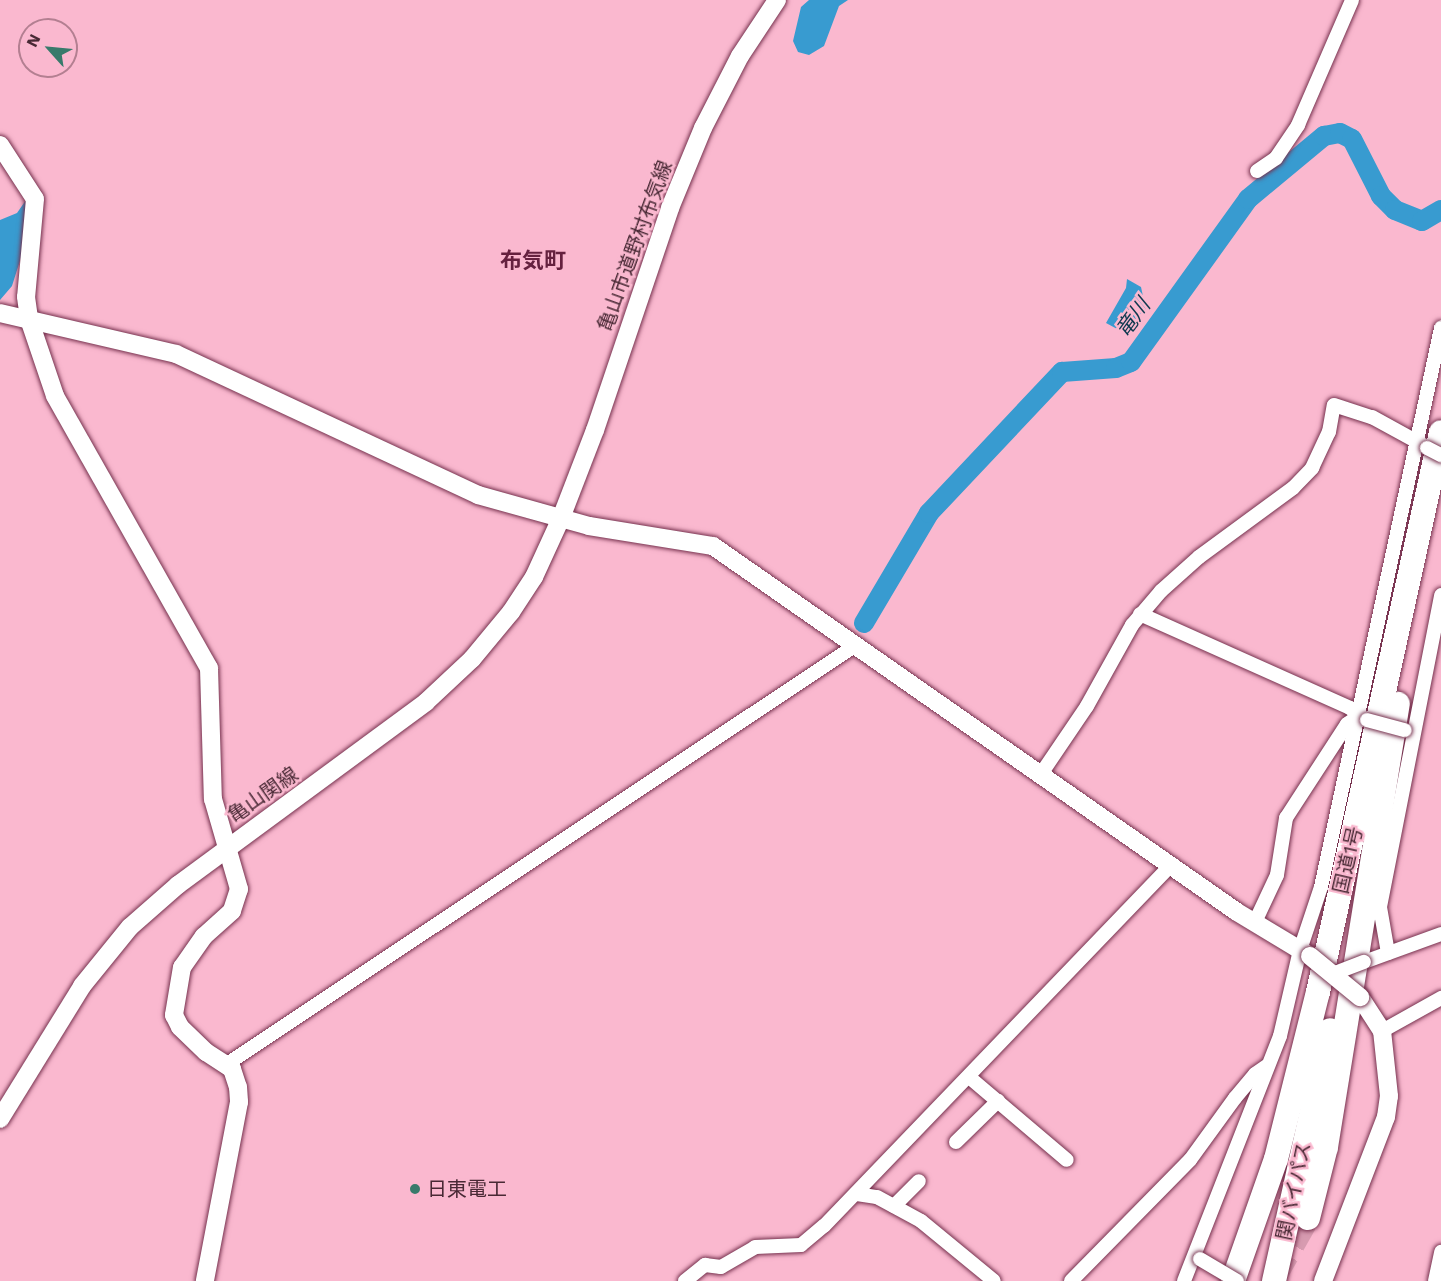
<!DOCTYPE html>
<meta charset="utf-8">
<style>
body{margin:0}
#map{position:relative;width:1441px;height:1281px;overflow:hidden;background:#fab8cf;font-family:"Work Sans","Noto Sans JP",sans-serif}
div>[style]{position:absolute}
.water>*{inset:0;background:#389bd0}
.river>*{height:20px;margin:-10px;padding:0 10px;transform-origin:10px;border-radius:10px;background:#389bd0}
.highway-tunnel>*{height:24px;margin-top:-12px;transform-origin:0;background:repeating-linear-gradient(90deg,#d79bb0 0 24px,transparent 0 36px)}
.roads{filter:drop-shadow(0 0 2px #76314e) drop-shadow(0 0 2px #76314e)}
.street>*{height:14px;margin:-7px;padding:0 7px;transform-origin:7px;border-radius:7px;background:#fff}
.secondary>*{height:18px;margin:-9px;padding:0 9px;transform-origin:9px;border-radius:9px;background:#fff}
.highway>*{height:24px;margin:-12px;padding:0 12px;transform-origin:12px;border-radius:12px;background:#fff}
.bridges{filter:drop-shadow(0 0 2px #76314e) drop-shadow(0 0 2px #76314e)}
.street-bridge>*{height:14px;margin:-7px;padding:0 7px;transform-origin:7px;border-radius:7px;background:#fff}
.secondary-bridge>*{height:18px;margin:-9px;padding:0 9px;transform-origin:9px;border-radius:9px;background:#fff}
.dots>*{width:16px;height:16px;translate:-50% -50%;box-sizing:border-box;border:3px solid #fab8cf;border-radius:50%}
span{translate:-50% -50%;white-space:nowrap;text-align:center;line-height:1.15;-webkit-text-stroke:5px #fab8cf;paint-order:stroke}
.street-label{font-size:20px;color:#492935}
.poi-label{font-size:20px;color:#492935}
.left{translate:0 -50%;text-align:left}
.water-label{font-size:21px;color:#0d384e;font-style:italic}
.quarter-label{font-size:22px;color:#65213f;font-weight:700}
.north{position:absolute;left:18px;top:18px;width:60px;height:60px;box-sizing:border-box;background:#fab8cf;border:2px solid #b37f91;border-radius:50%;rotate:297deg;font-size:16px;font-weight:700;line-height:24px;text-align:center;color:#492935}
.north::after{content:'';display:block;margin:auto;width:21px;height:27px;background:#387a6b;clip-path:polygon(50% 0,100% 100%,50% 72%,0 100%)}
</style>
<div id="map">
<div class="water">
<div style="clip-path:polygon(809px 0,848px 0,839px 6px,824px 46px,809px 55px,798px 52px,793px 41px,801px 7px)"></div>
<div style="clip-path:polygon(26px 200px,25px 245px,12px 286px,0 300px,0 220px,17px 213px)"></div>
<div style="clip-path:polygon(1127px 279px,1141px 287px,1146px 310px,1121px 331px,1106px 323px,1126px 288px)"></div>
</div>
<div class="river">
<div style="left:864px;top:623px;width:128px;rotate:-59.4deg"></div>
<div style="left:929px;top:513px;width:194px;rotate:-46.7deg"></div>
<div style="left:1062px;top:372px;width:54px;rotate:-4.2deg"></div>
<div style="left:1116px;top:368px;width:16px;rotate:-22deg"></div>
<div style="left:1131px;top:362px;width:201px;rotate:-54.3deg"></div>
<div style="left:1248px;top:199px;width:99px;rotate:-39.7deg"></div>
<div style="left:1324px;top:136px;width:16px;rotate:-11deg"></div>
<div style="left:1340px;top:133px;width:13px;rotate:27deg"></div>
<div style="left:1352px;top:139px;width:64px;rotate:63deg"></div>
<div style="left:1381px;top:196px;width:20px;rotate:45deg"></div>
<div style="left:1395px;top:210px;width:29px;rotate:22deg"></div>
<div style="left:1422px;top:221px;width:22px;rotate:-30deg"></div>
</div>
<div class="highway-tunnel">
<div style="left:1275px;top:1276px;width:67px;rotate:-60.4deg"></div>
</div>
<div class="roads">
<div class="street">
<div style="left:1257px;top:171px;width:23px;rotate:-34deg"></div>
<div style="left:1276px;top:158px;width:40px;rotate:-56deg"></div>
<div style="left:1298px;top:125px;width:136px;rotate:-66.6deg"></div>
<div style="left:1140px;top:614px;width:230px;rotate:24.1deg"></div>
<div style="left:1350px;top:708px;width:19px;rotate:36deg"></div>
<div style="left:1041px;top:774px;width:82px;rotate:-55.9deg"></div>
<div style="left:1087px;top:706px;width:93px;rotate:-60.9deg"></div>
<div style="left:1132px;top:625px;width:45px;rotate:-49.5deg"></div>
<div style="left:1161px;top:591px;width:51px;rotate:-41.8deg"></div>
<div style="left:1199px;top:557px;width:117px;rotate:-36.3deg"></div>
<div style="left:1293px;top:488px;width:28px;rotate:-46deg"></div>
<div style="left:1312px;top:468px;width:40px;rotate:-65deg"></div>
<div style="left:1329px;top:432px;width:27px;rotate:-80deg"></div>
<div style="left:1334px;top:405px;width:40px;rotate:18deg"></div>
<div style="left:1372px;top:417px;width:58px;rotate:28.8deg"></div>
<div style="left:1255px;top:922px;width:52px;rotate:-64.9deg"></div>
<div style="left:1277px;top:875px;width:58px;rotate:-81deg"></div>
<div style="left:1286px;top:818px;width:112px;rotate:-57deg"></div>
<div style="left:1347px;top:724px;width:14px;rotate:-34deg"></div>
<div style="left:1388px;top:953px;width:47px;rotate:-99.9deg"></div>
<div style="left:1380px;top:907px;width:318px;rotate:-78.9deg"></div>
<div style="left:1364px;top:962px;width:82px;rotate:-20deg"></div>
<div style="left:1382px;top:1031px;width:68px;rotate:-29.2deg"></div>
<div style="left:227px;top:1064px;width:756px;rotate:-33.67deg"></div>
<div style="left:969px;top:1077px;width:128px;rotate:40.3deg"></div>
<div style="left:956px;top:1142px;width:59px;rotate:-44.3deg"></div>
<div style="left:857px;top:1194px;width:20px;rotate:9deg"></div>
<div style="left:877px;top:1197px;width:50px;rotate:28.6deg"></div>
<div style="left:921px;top:1221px;width:94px;rotate:39.4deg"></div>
<div style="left:894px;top:1206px;width:35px;rotate:-45deg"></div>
<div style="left:685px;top:1281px;width:26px;rotate:-39deg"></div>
<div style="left:705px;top:1265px;width:16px;rotate:7deg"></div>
<div style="left:721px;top:1267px;width:39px;rotate:-30deg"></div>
<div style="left:755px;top:1247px;width:46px;rotate:-2.5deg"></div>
<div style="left:801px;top:1245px;width:30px;rotate:-40deg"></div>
<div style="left:824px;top:1226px;width:502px;rotate:-46.13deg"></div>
<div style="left:1071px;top:1281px;width:170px;rotate:-45.5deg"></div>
<div style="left:1190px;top:1160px;width:77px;rotate:-54deg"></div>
<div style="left:1235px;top:1098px;width:31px;rotate:-50deg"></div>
<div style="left:1255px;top:1074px;width:14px;rotate:-34deg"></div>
<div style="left:1184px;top:1281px;width:263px;rotate:-68.6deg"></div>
<div style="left:1280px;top:1036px;width:88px;rotate:-76.9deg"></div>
<div style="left:1300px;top:950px;width:66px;rotate:-71.6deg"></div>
<div style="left:1321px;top:887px;width:572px;rotate:-77.88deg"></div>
<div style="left:1435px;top:1281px;width:30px;rotate:-78deg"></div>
</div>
<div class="secondary">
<div style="left:0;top:145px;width:64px;rotate:57.1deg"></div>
<div style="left:35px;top:199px;width:98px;rotate:95.2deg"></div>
<div style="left:26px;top:297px;width:22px;rotate:82deg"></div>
<div style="left:29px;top:319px;width:81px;rotate:71.3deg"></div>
<div style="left:55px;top:396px;width:313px;rotate:60.5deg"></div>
<div style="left:209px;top:668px;width:131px;rotate:88.3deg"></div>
<div style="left:213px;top:799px;width:94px;rotate:73.9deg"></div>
<div style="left:239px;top:889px;width:23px;rotate:108deg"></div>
<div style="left:232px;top:911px;width:38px;rotate:138deg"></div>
<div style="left:204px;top:936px;width:38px;rotate:125deg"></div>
<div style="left:182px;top:967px;width:49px;rotate:99.5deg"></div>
<div style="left:174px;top:1015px;width:13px;rotate:63deg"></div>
<div style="left:180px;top:1027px;width:36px;rotate:44deg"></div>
<div style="left:206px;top:1052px;width:31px;rotate:33deg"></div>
<div style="left:232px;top:1069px;width:19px;rotate:72deg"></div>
<div style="left:238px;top:1087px;width:15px;rotate:86deg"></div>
<div style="left:239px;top:1102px;width:182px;rotate:100.8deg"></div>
<div style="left:0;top:313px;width:181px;rotate:13.1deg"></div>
<div style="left:176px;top:354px;width:333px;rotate:25deg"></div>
<div style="left:478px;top:495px;width:115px;rotate:15.6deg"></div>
<div style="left:589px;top:526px;width:126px;rotate:9.2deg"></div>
<div style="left:713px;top:546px;width:639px;rotate:34.93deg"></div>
<div style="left:1237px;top:912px;width:85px;rotate:31.1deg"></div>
<div style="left:0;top:1119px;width:156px;rotate:-58.3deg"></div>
<div style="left:82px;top:986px;width:76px;rotate:-50.9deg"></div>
<div style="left:130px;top:927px;width:64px;rotate:-41.2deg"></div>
<div style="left:178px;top:885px;width:308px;rotate:-36.4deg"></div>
<div style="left:426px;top:702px;width:63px;rotate:-43.1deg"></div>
<div style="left:472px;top:659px;width:61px;rotate:-50.3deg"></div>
<div style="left:511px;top:612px;width:42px;rotate:-56.7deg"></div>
<div style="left:534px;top:577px;width:65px;rotate:-65.4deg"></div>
<div style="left:561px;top:518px;width:94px;rotate:-68.9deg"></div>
<div style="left:595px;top:430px;width:234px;rotate:-71.3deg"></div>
<div style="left:670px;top:208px;width:87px;rotate:-67.6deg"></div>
<div style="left:703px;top:128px;width:81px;rotate:-62.8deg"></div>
<div style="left:740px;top:56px;width:67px;rotate:-56.5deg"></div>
<div style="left:1323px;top:1281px;width:176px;rotate:-69deg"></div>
<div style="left:1386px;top:1117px;width:21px;rotate:-82deg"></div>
<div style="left:1389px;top:1096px;width:65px;rotate:-96.1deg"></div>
<div style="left:1382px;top:1031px;width:40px;rotate:-122.9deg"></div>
</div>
<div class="highway">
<div style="left:1308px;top:1218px;width:73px;rotate:-75.8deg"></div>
<div style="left:1326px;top:1147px;width:449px;rotate:-80.8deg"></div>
<div style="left:1233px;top:1281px;width:129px;rotate:-70.6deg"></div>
<div style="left:1276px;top:1159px;width:172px;rotate:-75.9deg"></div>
<div style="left:1318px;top:992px;width:573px;rotate:-77.61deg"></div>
<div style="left:1274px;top:1281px;width:257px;rotate:-77.4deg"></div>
</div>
</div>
<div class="bridges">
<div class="street-bridge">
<div style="left:1427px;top:448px;width:16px;rotate:27deg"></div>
<div style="left:1367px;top:720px;width:39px;rotate:15deg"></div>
<div style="left:1335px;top:973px;width:31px;rotate:-21deg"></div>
<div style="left:1200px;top:1259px;width:43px;rotate:30.7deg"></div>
</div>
<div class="secondary-bridge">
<div style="left:1310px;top:956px;width:65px;rotate:39.4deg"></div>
</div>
</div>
<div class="dots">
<div style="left:415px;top:1189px;background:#387a6b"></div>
</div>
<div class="street-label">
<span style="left:635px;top:246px;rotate:-70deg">亀山市道野村布気線</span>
<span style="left:263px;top:795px;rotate:-35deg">亀山関線</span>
<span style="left:1348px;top:860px;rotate:-77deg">国道1号</span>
<span style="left:1294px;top:1191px;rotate:-78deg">関バイパス</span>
</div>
<div class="poi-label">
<span class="left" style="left:427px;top:1189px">日東電工</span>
</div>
<div class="water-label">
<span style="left:1133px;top:318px;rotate:-54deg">竜川</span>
</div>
<div class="quarter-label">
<span style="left:533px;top:261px">布気町</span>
</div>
<div class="north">N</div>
</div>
